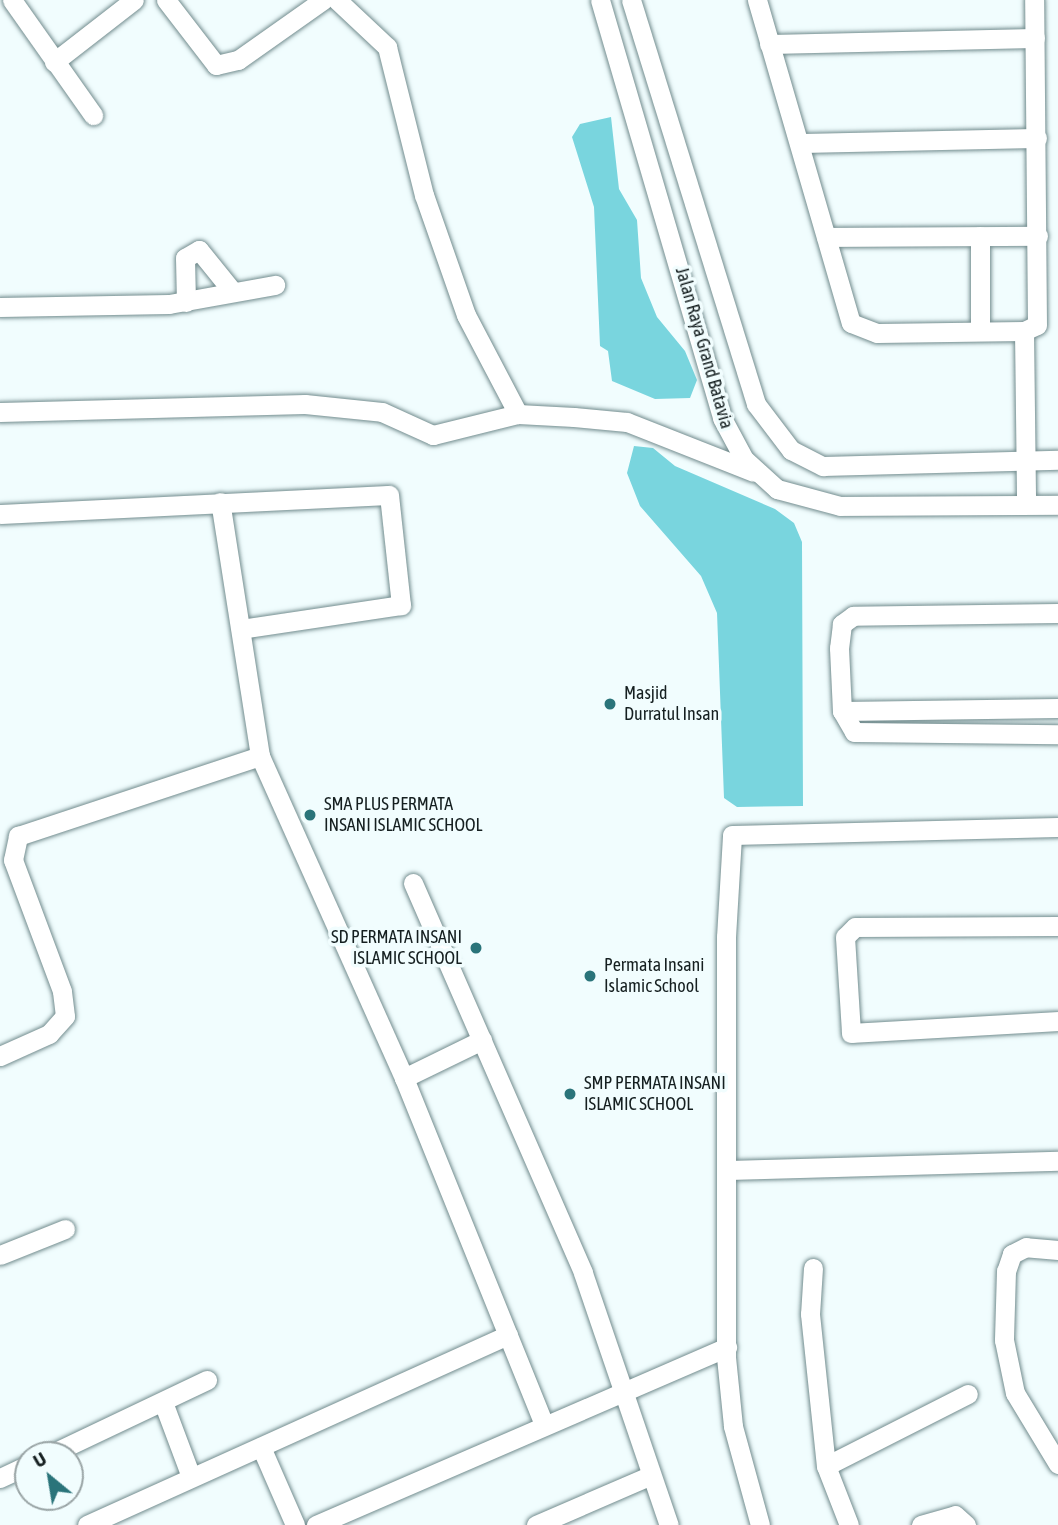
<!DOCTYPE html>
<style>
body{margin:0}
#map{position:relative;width:1058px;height:1525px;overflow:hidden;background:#f1fdfe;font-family:"Asap Condensed",sans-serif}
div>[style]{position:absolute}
.water>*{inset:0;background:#79d5de}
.roads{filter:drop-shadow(0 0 2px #728c8e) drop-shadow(0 0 2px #728c8e)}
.minor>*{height:19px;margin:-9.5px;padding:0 9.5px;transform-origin:9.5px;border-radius:9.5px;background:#fff}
.dots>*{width:19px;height:19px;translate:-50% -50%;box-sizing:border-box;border:4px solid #f1fdfe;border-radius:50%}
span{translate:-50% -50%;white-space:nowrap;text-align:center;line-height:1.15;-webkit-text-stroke:7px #f1fdfe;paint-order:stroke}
.street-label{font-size:18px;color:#151f20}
.poi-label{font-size:18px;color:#151f20}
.left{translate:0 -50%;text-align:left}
.right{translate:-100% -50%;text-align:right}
.north{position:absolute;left:14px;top:1441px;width:70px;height:70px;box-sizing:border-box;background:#f1fdfe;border:2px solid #99a4a5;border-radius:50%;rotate:330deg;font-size:19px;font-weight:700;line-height:28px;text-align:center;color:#151f20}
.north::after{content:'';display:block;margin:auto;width:24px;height:32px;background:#2a747a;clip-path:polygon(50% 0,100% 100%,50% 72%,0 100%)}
</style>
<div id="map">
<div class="water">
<div style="clip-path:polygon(611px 117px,619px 189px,637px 220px,641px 278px,657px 317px,685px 351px,697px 380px,690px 398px,655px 399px,612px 381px,608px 351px,600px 346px,594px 207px,572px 137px,580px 124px)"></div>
<div style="clip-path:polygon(634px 446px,653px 448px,675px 466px,775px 509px,794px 523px,802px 542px,803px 806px,737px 807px,724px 798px,717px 613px,701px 576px,640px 506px,627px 473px)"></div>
</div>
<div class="roads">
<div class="minor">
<div style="left:12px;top:0;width:141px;rotate:54.8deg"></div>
<div style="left:166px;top:0;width:82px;rotate:52.4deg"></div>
<div style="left:216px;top:65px;width:23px;rotate:-13deg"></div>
<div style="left:238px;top:60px;width:104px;rotate:-35.2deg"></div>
<div style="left:337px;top:0;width:69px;rotate:43.2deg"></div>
<div style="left:387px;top:47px;width:153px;rotate:76deg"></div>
<div style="left:424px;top:195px;width:127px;rotate:70.7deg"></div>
<div style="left:466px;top:315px;width:112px;rotate:62.3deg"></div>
<div style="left:600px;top:0;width:435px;rotate:73.7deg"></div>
<div style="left:722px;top:418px;width:47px;rotate:61.8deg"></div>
<div style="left:744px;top:459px;width:45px;rotate:42.3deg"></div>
<div style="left:777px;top:489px;width:65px;rotate:15.1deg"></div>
<div style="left:840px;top:506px;width:218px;rotate:-0.3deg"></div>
<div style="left:631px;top:0;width:423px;rotate:72.8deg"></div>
<div style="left:756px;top:404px;width:58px;rotate:52.7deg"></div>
<div style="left:791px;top:450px;width:36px;rotate:27deg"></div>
<div style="left:823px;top:466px;width:235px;rotate:-1.5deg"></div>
<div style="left:757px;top:0;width:336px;rotate:73.8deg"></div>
<div style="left:851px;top:323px;width:28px;rotate:21deg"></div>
<div style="left:877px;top:333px;width:147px;rotate:-0.8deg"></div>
<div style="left:1024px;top:331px;width:14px;rotate:-25deg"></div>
<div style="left:1037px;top:325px;width:325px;rotate:-90.5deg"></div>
<div style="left:769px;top:44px;width:266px;rotate:-1.3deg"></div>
<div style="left:54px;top:62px;width:101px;rotate:-37.8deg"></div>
<div style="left:800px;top:143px;width:237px;rotate:-1.2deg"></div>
<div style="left:826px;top:237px;width:212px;rotate:-0.3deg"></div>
<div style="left:186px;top:302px;width:44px;rotate:-91.3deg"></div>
<div style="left:185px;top:258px;width:16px;rotate:-30deg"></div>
<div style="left:199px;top:250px;width:54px;rotate:51deg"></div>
<div style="left:0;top:307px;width:169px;rotate:-1deg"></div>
<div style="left:169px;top:304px;width:108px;rotate:-10.2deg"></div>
<div style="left:980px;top:330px;width:94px;rotate:-90deg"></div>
<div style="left:1024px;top:331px;width:173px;rotate:89.3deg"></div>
<div style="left:0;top:412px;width:305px;rotate:-1.5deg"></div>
<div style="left:305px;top:404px;width:77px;rotate:5.9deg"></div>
<div style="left:382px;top:412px;width:56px;rotate:24.3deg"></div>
<div style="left:433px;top:435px;width:88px;rotate:-13.9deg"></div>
<div style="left:518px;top:414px;width:56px;rotate:3.1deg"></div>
<div style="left:574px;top:417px;width:53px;rotate:5.4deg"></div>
<div style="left:627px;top:422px;width:136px;rotate:21.5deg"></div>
<div style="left:0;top:514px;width:389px;rotate:-2.8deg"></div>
<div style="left:389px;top:495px;width:111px;rotate:83.8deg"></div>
<div style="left:401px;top:605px;width:162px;rotate:171.5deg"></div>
<div style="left:1058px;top:613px;width:205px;rotate:179.2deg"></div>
<div style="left:853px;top:616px;width:14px;rotate:144deg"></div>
<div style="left:842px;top:624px;width:24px;rotate:97deg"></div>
<div style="left:839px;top:648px;width:63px;rotate:87.3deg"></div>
<div style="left:842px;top:711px;width:24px;rotate:60deg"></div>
<div style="left:854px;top:732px;width:204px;rotate:0.6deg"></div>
<div style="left:842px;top:711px;width:216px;rotate:-0.8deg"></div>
<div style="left:260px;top:756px;width:353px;rotate:65.9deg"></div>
<div style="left:404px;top:1078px;width:371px;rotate:68deg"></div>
<div style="left:413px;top:883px;width:425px;rotate:66.4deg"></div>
<div style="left:583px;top:1273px;width:266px;rotate:71.2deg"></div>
<div style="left:1058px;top:926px;width:203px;rotate:179.7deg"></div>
<div style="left:855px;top:927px;width:14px;rotate:135deg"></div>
<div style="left:845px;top:937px;width:96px;rotate:86.4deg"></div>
<div style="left:851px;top:1033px;width:207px;rotate:-3.3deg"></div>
<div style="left:0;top:1056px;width:54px;rotate:-24.2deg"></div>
<div style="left:49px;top:1034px;width:24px;rotate:-48deg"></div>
<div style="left:65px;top:1016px;width:25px;rotate:-97deg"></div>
<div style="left:62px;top:991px;width:140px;rotate:-110.5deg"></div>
<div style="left:13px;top:860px;width:25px;rotate:-78deg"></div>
<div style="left:18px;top:836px;width:255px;rotate:-18.3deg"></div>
<div style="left:260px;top:756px;width:257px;rotate:-98.9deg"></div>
<div style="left:404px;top:1078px;width:87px;rotate:-26deg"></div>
<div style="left:729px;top:1170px;width:329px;rotate:-1.6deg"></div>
<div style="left:1058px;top:1250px;width:32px;rotate:-175deg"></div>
<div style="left:1026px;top:1247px;width:16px;rotate:153deg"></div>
<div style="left:1012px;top:1254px;width:18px;rotate:109deg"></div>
<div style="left:1006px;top:1271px;width:69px;rotate:91.7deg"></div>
<div style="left:1004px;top:1340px;width:54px;rotate:78.3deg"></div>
<div style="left:1015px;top:1393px;width:83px;rotate:58.8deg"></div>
<div style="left:0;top:1255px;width:70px;rotate:-21.8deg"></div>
<div style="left:813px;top:1268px;width:46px;rotate:93.7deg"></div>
<div style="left:810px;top:1314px;width:153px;rotate:84deg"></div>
<div style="left:826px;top:1466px;width:63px;rotate:68.7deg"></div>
<div style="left:163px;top:1402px;width:80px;rotate:69.5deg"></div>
<div style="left:261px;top:1447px;width:85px;rotate:66.4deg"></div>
<div style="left:49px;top:1455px;width:175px;rotate:-25.4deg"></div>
<div style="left:826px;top:1466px;width:159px;rotate:-26.9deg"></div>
<div style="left:0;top:1478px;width:31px;rotate:-25deg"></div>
<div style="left:87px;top:1525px;width:462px;rotate:-24.3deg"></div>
<div style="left:316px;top:1525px;width:448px;rotate:-23.4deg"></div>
<div style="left:536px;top:1525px;width:123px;rotate:-23.4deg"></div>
<div style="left:760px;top:1525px;width:103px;rotate:-105.3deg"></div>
<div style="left:733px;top:1426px;width:69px;rotate:-95.8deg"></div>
<div style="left:726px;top:1357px;width:420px;rotate:-90deg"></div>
<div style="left:726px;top:937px;width:102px;rotate:-86.6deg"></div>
<div style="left:732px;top:835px;width:326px;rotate:-1.4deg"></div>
<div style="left:921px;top:1525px;width:35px;rotate:-16deg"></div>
<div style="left:955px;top:1515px;width:15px;rotate:42deg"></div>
</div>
</div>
<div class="dots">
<div style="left:610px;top:704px;background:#2a747a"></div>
<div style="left:310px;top:815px;background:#2a747a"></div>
<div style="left:476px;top:948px;background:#2a747a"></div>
<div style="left:590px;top:976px;background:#2a747a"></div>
<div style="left:570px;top:1094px;background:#2a747a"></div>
</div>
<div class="street-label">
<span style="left:704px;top:348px;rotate:74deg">Jalan Raya Grand Batavia</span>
</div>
<div class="poi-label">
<span class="left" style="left:624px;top:704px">Masjid<br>Durratul Insan</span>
<span class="left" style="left:324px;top:815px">SMA PLUS PERMATA<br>INSANI ISLAMIC SCHOOL</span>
<span class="right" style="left:462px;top:948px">SD PERMATA INSANI<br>ISLAMIC SCHOOL</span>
<span class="left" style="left:604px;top:976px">Permata Insani<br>Islamic School</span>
<span class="left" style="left:584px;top:1094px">SMP PERMATA INSANI<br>ISLAMIC SCHOOL</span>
</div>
<div class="north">U</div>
</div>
